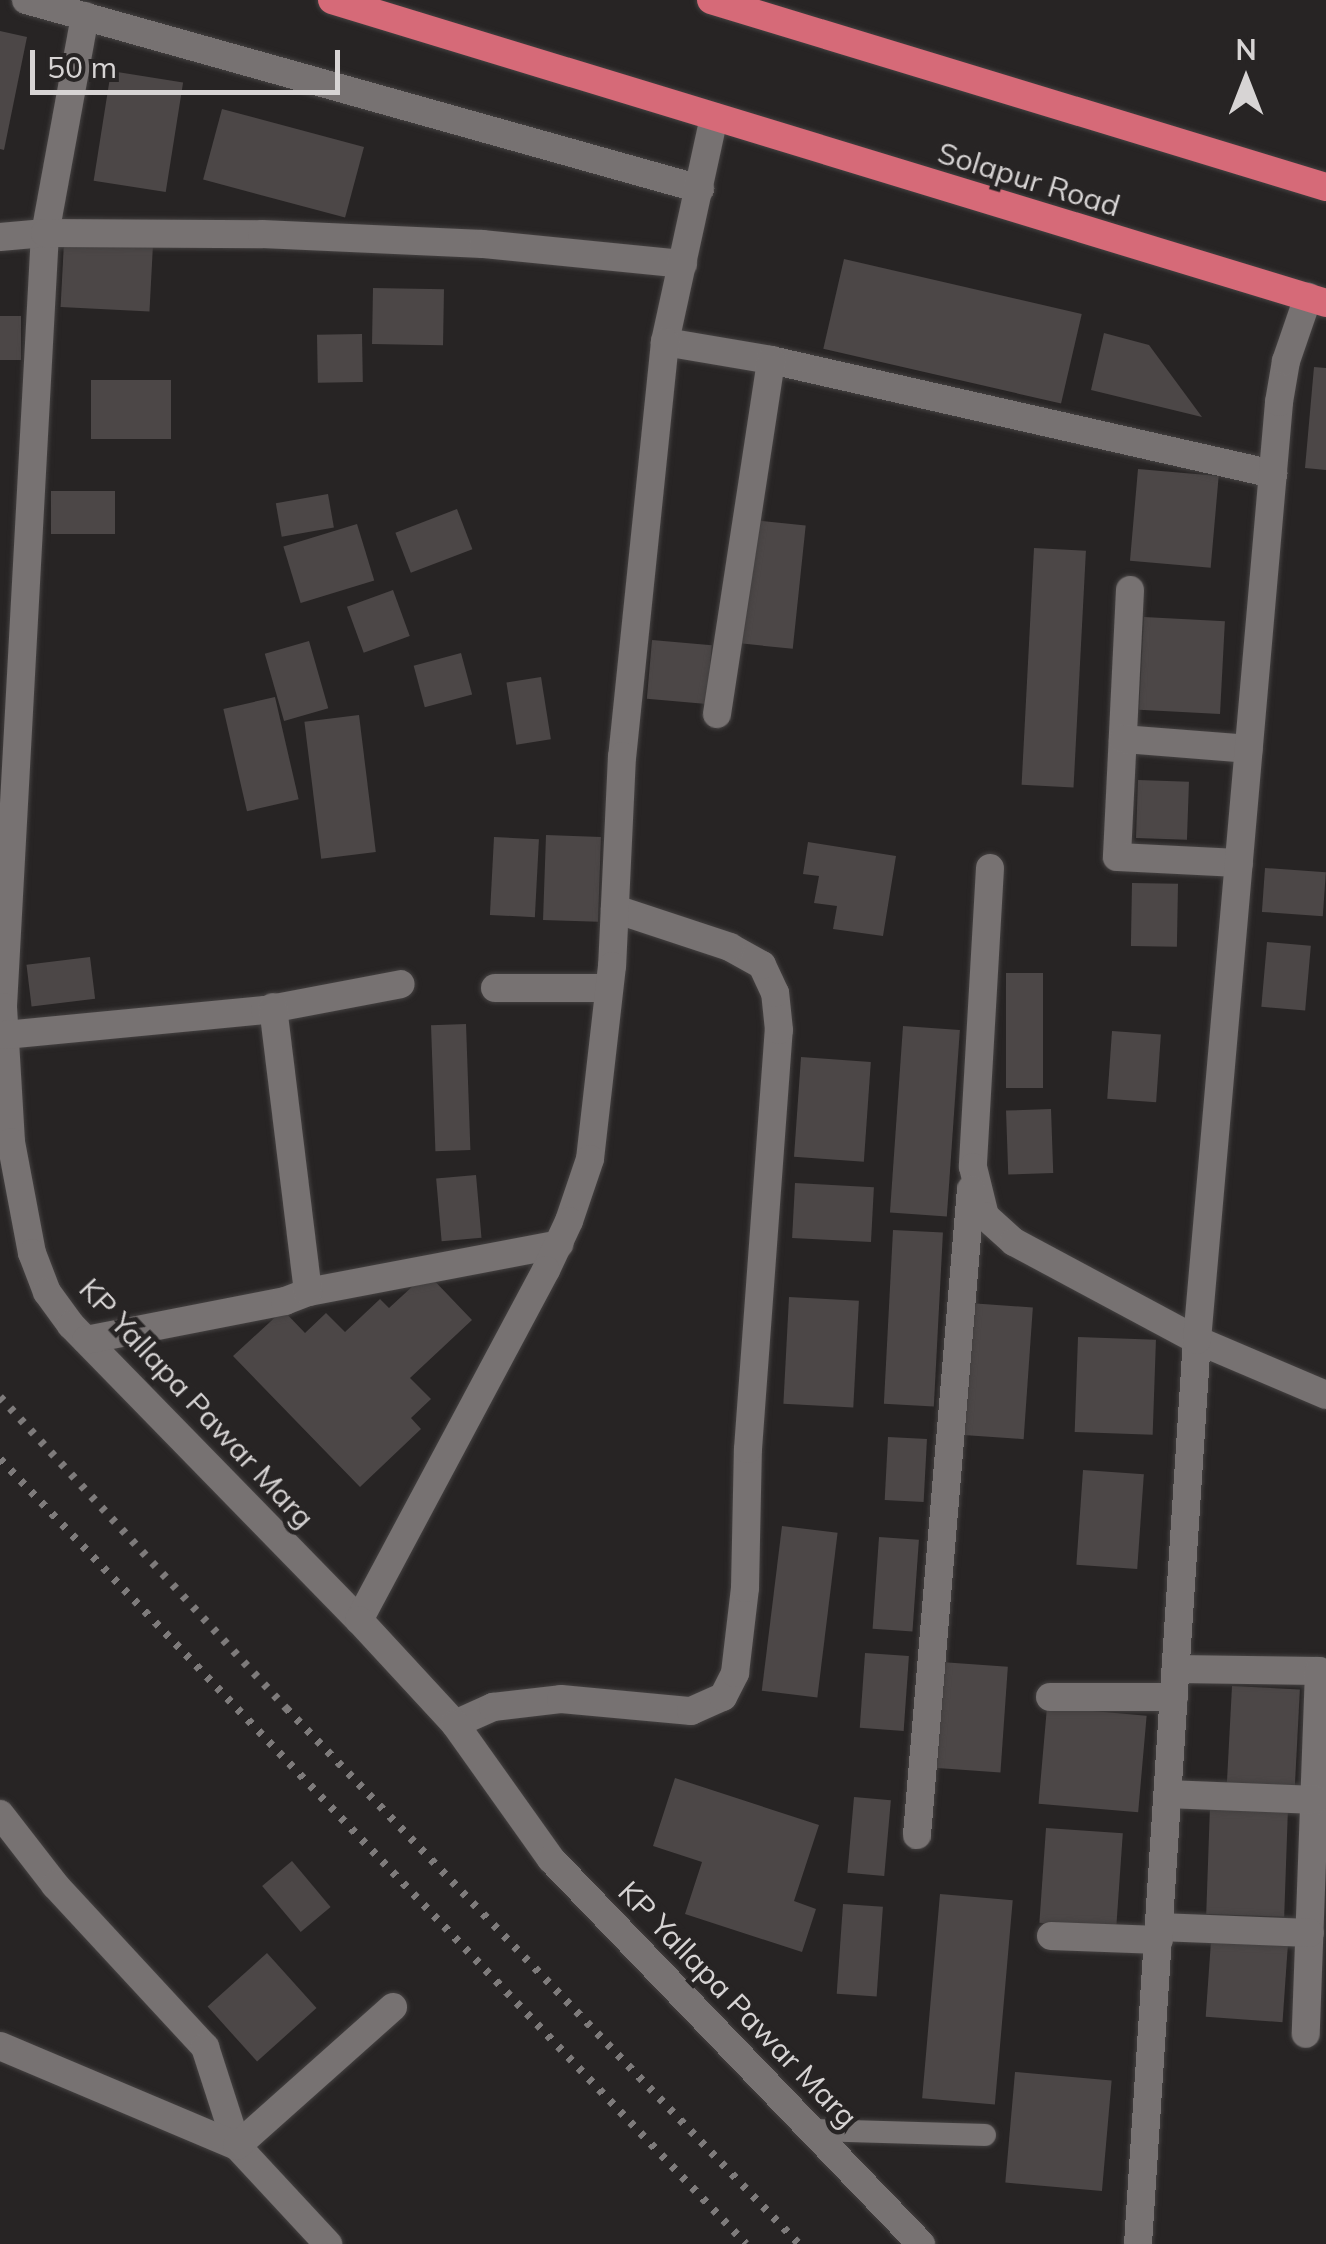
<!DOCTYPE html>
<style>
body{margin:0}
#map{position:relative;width:1326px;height:2244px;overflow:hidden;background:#272424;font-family:Mulish,sans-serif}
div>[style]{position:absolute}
.building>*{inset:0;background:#4c4747;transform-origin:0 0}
.roads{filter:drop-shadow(0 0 2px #444141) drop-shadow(0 0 2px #444141)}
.service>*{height:22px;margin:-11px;padding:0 11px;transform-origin:11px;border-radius:11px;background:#777272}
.minor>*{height:28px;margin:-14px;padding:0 14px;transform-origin:14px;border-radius:14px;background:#777272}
.tertiary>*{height:28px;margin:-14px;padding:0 14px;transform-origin:14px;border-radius:14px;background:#777272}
.trunk>*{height:28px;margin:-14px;padding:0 14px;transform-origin:14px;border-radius:14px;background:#d66a78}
.rail>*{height:8px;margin-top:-4px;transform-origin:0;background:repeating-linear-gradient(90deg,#7e7b7b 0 5px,transparent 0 15px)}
span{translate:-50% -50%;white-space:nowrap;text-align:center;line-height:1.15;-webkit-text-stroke:9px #272424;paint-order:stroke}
.street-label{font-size:30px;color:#d7d4d4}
.north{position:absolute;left:1196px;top:30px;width:100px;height:100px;-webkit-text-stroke:8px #272424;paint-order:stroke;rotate:0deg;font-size:28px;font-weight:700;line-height:40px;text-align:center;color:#d7d4d4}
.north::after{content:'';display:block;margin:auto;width:35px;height:45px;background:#d7d4d4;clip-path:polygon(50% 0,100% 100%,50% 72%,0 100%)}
.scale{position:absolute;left:30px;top:50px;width:310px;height:45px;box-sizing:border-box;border:5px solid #d7d4d4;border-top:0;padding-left:12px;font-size:30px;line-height:35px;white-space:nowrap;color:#d7d4d4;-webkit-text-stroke:8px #272424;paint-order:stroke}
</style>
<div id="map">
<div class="building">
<div style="clip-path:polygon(0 31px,27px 37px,4px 150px,0 149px)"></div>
<div style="left:111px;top:71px;width:73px;height:111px;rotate:9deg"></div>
<div style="left:222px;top:109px;width:147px;height:73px;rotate:15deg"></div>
<div style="left:64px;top:242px;width:89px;height:65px;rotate:3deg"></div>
<div style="left:844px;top:259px;width:244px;height:92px;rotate:13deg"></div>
<div style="left:373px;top:288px;width:71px;height:56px;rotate:1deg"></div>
<div style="left:0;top:316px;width:21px;height:44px"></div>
<div style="clip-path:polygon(1104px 333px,1149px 345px,1202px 417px,1091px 390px)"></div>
<div style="left:362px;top:334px;width:48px;height:45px;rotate:89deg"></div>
<div style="clip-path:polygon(1314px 367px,1326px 368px,1326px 470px,1305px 468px)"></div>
<div style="left:91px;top:380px;width:80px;height:59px"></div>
<div style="left:1138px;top:469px;width:81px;height:92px;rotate:5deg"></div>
<div style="left:51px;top:491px;width:64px;height:43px"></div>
<div style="left:328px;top:494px;width:34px;height:53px;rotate:80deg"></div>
<div style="left:457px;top:509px;width:43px;height:66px;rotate:69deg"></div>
<div style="left:753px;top:520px;width:53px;height:124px;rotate:6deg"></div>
<div style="left:357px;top:524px;width:59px;height:77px;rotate:73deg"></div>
<div style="left:1034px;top:548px;width:52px;height:237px;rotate:3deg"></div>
<div style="left:393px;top:590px;width:49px;height:49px;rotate:70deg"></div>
<div style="left:1144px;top:617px;width:81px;height:93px;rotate:3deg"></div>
<div style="left:652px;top:640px;width:60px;height:59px;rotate:5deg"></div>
<div style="left:309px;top:641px;width:70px;height:46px;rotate:74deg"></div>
<div style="left:461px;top:653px;width:43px;height:49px;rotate:75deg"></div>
<div style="left:541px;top:677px;width:63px;height:35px;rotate:81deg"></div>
<div style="left:275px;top:697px;width:105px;height:53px;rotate:77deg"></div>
<div style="left:359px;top:715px;width:138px;height:55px;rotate:83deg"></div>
<div style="left:1138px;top:780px;width:51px;height:58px;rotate:2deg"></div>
<div style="left:546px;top:835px;width:55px;height:85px;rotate:2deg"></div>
<div style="left:494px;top:837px;width:45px;height:78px;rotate:3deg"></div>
<div style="clip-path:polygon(808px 842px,896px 856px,883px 936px,833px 929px,837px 906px,814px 903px,819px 876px,803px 874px)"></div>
<div style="left:1265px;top:868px;width:61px;height:44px;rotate:4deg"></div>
<div style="left:1132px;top:883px;width:46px;height:63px;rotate:1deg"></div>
<div style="left:1267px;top:942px;width:44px;height:65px;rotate:5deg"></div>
<div style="left:90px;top:957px;width:42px;height:64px;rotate:83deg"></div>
<div style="left:1006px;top:973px;width:37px;height:115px"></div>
<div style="left:466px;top:1024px;width:126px;height:35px;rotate:88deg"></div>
<div style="left:903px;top:1026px;width:57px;height:187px;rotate:4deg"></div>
<div style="left:1112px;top:1031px;width:49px;height:68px;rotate:4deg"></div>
<div style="left:801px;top:1057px;width:70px;height:100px;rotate:4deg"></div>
<div style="left:1051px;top:1109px;width:64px;height:45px;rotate:88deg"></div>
<div style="left:476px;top:1175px;width:63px;height:40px;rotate:85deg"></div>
<div style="left:795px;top:1183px;width:79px;height:55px;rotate:3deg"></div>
<div style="left:893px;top:1230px;width:50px;height:174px;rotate:3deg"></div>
<div style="clip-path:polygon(427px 1273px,472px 1320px,410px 1378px,431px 1399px,411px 1418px,421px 1429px,360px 1487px,233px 1356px,283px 1310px,305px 1333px,326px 1313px,345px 1332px,380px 1299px,389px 1308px)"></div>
<div style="left:789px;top:1297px;width:70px;height:107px;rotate:3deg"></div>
<div style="left:969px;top:1303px;width:64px;height:132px;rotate:4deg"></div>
<div style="left:1078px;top:1337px;width:78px;height:95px;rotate:2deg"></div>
<div style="left:888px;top:1437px;width:39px;height:63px;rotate:3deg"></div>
<div style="left:1083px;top:1470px;width:61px;height:95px;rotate:4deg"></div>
<div style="left:782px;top:1526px;width:56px;height:166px;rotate:7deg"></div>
<div style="left:879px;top:1537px;width:40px;height:92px;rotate:4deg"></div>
<div style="left:865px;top:1653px;width:44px;height:75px;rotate:4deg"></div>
<div style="left:941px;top:1662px;width:67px;height:106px;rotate:4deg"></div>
<div style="left:1232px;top:1686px;width:68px;height:101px;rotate:3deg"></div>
<div style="left:1047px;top:1707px;width:100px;height:97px;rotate:5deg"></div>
<div style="clip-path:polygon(675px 1778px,819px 1825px,794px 1901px,816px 1909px,802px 1952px,685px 1914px,702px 1862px,653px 1846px)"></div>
<div style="left:854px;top:1797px;width:37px;height:76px;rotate:5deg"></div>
<div style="left:1210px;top:1806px;width:78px;height:108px;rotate:2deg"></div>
<div style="left:1046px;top:1828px;width:77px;height:95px;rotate:4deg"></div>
<div style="left:292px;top:1861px;width:60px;height:39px;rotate:50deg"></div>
<div style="left:940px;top:1894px;width:73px;height:205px;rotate:5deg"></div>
<div style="left:843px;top:1904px;width:40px;height:90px;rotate:4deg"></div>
<div style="left:1211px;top:1941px;width:77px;height:76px;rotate:4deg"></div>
<div style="left:267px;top:1953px;width:74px;height:80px;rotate:48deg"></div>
<div style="left:1015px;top:2072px;width:97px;height:111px;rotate:5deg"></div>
</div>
<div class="roads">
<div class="service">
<div style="left:816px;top:2130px;width:169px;rotate:1.7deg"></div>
</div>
<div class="minor">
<div style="left:85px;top:16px;width:221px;rotate:100.4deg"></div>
<div style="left:45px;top:233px;width:775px;rotate:93.11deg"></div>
<div style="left:3px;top:1007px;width:135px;rotate:86.6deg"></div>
<div style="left:11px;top:1142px;width:113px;rotate:79.3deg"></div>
<div style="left:32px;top:1253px;width:42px;rotate:69deg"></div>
<div style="left:47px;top:1292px;width:41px;rotate:54deg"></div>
<div style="left:71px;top:1325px;width:412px;rotate:45.7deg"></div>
<div style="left:0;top:237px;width:45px;rotate:-5.1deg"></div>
<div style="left:45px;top:233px;width:217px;rotate:0.3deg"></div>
<div style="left:262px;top:234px;width:221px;rotate:2.6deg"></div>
<div style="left:483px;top:244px;width:201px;rotate:5.7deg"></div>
<div style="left:665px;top:342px;width:108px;rotate:9.6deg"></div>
<div style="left:771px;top:360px;width:515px;rotate:12.79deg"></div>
<div style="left:1130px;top:590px;width:267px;rotate:92.8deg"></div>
<div style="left:1117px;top:857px;width:122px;rotate:2.8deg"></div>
<div style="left:717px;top:714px;width:358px;rotate:-81.3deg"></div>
<div style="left:1123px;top:739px;width:126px;rotate:4.5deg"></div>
<div style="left:990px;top:868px;width:299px;rotate:93.3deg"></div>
<div style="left:973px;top:1167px;width:50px;rotate:76.2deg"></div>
<div style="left:985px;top:1216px;width:39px;rotate:42deg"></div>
<div style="left:1014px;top:1242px;width:208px;rotate:28.2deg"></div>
<div style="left:1197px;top:1340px;width:140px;rotate:23.1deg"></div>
<div style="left:495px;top:988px;width:114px"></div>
<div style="left:5px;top:1035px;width:261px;rotate:-5.5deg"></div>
<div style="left:265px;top:1010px;width:138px;rotate:-10.8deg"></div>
<div style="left:308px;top:1292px;width:256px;rotate:-10.8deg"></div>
<div style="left:86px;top:1340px;width:203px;rotate:-11.1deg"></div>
<div style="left:285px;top:1301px;width:25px;rotate:-21deg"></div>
<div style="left:308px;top:1292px;width:287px;rotate:-97deg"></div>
<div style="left:1176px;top:1669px;width:143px;rotate:0.8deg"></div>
<div style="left:1319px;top:1671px;width:363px;rotate:92.1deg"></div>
<div style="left:1050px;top:1697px;width:124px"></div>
<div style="left:455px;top:1724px;width:42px;rotate:-24.1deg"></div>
<div style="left:493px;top:1707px;width:68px;rotate:-6.7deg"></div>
<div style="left:561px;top:1699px;width:131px;rotate:5.3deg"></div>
<div style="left:691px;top:1711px;width:35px;rotate:-24deg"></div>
<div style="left:723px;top:1697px;width:27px;rotate:-63deg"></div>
<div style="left:735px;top:1673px;width:86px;rotate:-83.3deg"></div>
<div style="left:745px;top:1588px;width:139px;rotate:-88.8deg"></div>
<div style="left:748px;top:1449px;width:420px;rotate:-85.8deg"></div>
<div style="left:779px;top:1030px;width:37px;rotate:-96deg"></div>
<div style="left:775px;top:993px;width:31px;rotate:-115deg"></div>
<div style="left:762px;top:965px;width:37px;rotate:-151deg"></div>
<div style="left:730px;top:947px;width:121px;rotate:-161.7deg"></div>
<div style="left:1168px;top:1794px;width:147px;rotate:2.3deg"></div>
<div style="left:0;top:1814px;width:90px;rotate:52.2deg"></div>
<div style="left:55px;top:1885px;width:221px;rotate:47.2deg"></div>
<div style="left:205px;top:2047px;width:104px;rotate:72.1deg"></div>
<div style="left:237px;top:2146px;width:134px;rotate:47.1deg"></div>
<div style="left:917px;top:1835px;width:648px;rotate:-85.22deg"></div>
<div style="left:1159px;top:1927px;width:151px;rotate:2.3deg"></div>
<div style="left:1051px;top:1936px;width:108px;rotate:2.1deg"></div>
<div style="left:0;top:2046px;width:257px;rotate:22.9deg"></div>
<div style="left:237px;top:2146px;width:209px;rotate:-41.7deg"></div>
</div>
<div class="tertiary">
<div style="left:26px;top:0;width:700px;rotate:15.66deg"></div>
<div style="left:714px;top:117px;width:230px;rotate:102.3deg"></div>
<div style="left:665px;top:342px;width:416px;rotate:95.9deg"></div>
<div style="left:622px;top:756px;width:210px;rotate:92.7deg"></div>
<div style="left:612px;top:966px;width:194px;rotate:96.5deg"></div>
<div style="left:590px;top:1159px;width:65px;rotate:108.7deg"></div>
<div style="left:569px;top:1221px;width:54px;rotate:115.1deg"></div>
<div style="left:546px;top:1270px;width:397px;rotate:118.1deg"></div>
<div style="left:359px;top:1620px;width:142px;rotate:47.3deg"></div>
<div style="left:455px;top:1724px;width:166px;rotate:54.6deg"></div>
<div style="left:551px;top:1859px;width:534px;rotate:46.14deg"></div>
<div style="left:1138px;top:2244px;width:906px;rotate:-86.27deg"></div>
<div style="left:1197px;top:1340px;width:942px;rotate:-85deg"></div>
<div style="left:1279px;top:402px;width:42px;rotate:-80.3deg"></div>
<div style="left:1286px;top:361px;width:68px;rotate:-71deg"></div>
</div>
<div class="trunk">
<div style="left:332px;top:0;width:1039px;rotate:16.95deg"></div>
<div style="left:711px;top:0;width:643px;rotate:16.91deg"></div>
</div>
</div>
<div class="rail">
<div style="left:0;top:1397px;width:423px;rotate:47.4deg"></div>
<div style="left:286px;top:1708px;width:742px;rotate:46.26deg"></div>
<div style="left:0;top:1459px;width:1083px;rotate:46.46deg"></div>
</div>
<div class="street-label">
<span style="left:1029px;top:179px;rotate:17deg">Solapur Road</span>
<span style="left:197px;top:1403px;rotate:47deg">KP Yallapa Pawar Marg</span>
<span style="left:738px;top:2004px;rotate:46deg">KP Yallapa Pawar Marg</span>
</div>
<div class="north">N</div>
<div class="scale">50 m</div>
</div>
